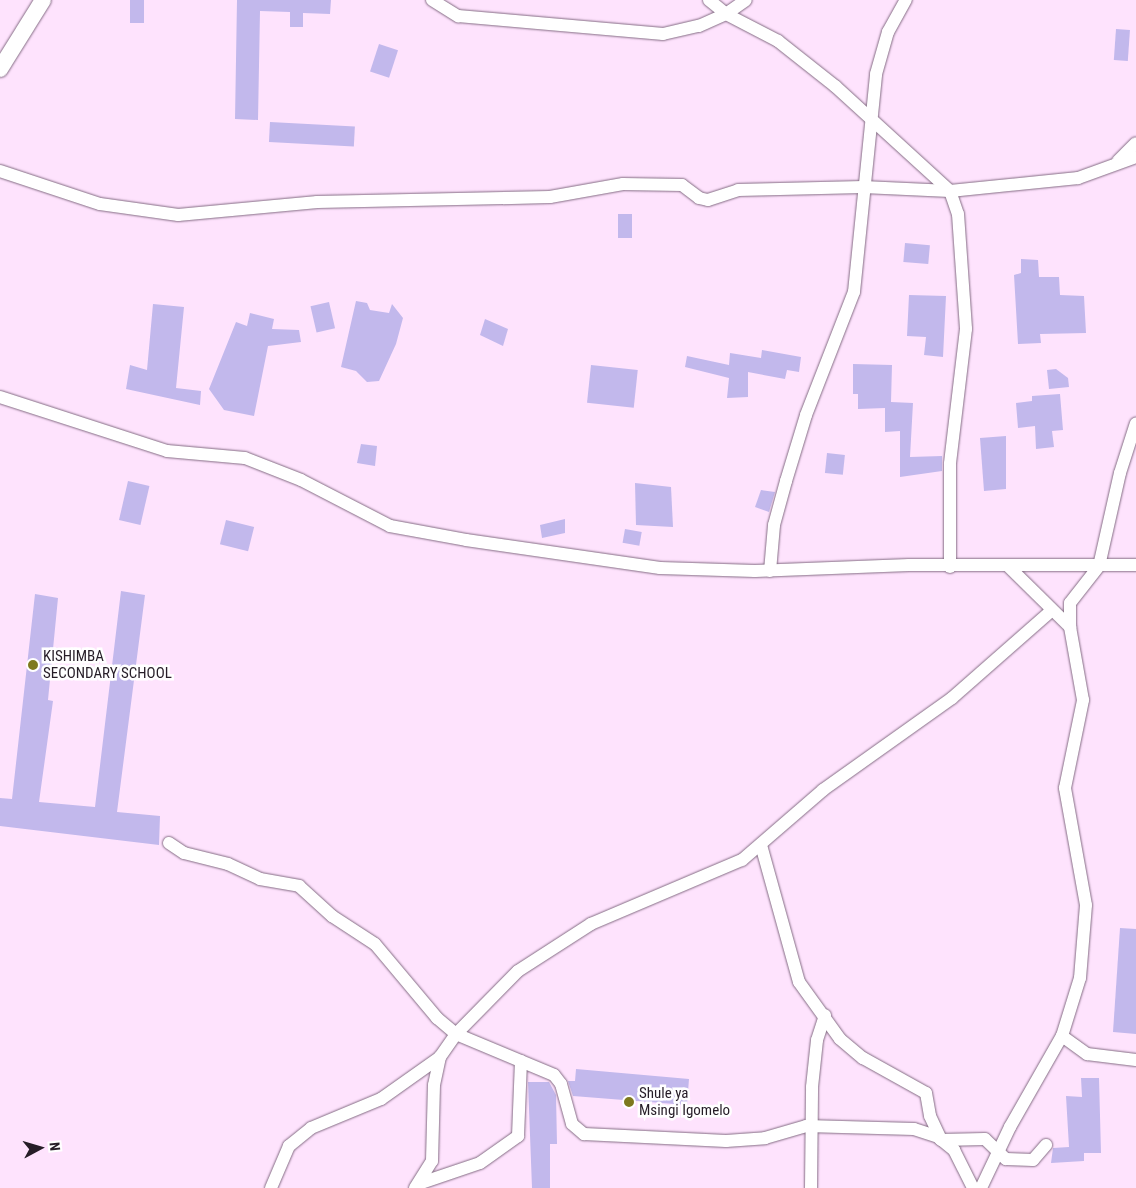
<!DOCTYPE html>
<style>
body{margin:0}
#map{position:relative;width:1136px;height:1188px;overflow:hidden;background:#fee3fd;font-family:"Roboto Condensed",sans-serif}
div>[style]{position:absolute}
.building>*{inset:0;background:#c2b8ec;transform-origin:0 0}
.roads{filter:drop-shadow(0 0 1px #846c84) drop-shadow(0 0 1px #846c84)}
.minor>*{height:12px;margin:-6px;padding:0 6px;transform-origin:6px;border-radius:6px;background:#fff}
.tertiary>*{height:16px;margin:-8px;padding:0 8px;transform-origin:8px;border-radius:8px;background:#fff}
.dots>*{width:14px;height:14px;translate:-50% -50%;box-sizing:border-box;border:2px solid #fff;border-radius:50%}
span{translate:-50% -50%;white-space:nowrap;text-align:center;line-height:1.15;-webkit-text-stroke:5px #fff;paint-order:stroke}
.poi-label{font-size:15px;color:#261d27}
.left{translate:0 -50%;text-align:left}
.north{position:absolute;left:15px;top:1123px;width:50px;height:50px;-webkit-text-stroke:4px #fff;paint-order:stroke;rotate:84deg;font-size:14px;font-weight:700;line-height:20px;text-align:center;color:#261d27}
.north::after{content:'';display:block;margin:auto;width:18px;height:22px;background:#261d27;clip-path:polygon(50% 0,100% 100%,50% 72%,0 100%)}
</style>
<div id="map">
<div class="building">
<div style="left:130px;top:0;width:14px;height:23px"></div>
<div style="clip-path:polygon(237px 0,331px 0,330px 14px,303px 13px,303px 27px,290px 27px,290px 12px,260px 11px,258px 120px,235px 119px)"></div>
<div style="left:1116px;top:29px;width:14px;height:31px;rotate:4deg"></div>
<div style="left:379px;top:44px;width:20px;height:29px;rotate:18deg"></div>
<div style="left:270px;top:122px;width:85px;height:20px;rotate:3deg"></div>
<div style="left:618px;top:214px;width:14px;height:24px"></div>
<div style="left:905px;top:243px;width:25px;height:19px;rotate:5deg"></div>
<div style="clip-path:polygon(1021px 259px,1038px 260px,1039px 277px,1059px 277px,1060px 295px,1084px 296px,1086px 333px,1040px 334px,1041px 343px,1018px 344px,1014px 275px,1021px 273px)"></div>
<div style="clip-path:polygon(909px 295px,946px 296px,943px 357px,924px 355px,926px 337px,907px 336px)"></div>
<div style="clip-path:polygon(356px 301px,367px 303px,370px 310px,389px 313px,392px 304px,403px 318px,396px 344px,379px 381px,367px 382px,356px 371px,341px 367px)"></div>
<div style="left:329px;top:302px;width:27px;height:19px;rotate:77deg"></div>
<div style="clip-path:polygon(153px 304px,184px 307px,176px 388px,201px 391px,200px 405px,126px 389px,130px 365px,147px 370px)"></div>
<div style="clip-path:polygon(250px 313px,274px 319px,272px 329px,299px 330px,301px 342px,268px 346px,254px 416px,224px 410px,209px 389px,236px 322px,247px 326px)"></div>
<div style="clip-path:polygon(485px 319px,508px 329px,503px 346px,480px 335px)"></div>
<div style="clip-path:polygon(762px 350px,801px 357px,799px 372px,787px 370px,785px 379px,748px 372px,748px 397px,727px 398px,729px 378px,685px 367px,687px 356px,729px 365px,730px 353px,761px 358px)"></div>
<div style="clip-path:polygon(853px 364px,892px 365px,891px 402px,913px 403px,910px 457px,942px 456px,942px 471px,900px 477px,900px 431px,885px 432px,885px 408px,858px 409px,858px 394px,853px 394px)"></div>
<div style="left:591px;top:365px;width:47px;height:38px;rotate:6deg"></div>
<div style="clip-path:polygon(1056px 369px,1068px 378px,1069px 387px,1049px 389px,1047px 370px)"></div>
<div style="clip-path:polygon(1060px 394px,1063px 430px,1052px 431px,1054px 447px,1036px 449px,1035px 426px,1018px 428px,1016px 403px,1032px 401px,1032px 396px)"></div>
<div style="clip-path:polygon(1006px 436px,1006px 489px,984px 491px,980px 438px)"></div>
<div style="clip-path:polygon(361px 444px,377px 446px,375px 466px,357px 463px)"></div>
<div style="left:827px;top:453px;width:18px;height:20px;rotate:6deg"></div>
<div style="left:128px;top:481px;width:22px;height:40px;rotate:13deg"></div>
<div style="clip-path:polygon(635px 483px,671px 487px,673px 527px,636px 525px)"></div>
<div style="clip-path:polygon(761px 490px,775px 492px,769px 512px,755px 507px)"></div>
<div style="clip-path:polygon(565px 519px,565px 533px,542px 538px,540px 525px)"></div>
<div style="left:226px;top:520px;width:29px;height:25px;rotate:14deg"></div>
<div style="left:625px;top:529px;width:17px;height:14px;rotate:10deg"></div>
<div style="clip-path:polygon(121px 591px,145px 595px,117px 812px,160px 816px,159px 845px,0 826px,0 798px,12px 799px,35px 594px,58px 598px,48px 700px,53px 701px,39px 802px,95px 807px)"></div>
<div style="clip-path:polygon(1120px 928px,1136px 929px,1136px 1034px,1113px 1032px)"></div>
<div style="clip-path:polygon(576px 1069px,689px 1079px,687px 1105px,573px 1096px,568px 1081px,575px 1081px)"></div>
<div style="clip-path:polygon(1081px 1078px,1099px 1078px,1101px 1153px,1084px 1153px,1084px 1161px,1051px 1163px,1053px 1148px,1069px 1147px,1066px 1096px,1082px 1097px)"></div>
<div style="clip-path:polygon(528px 1082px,549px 1082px,556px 1095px,557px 1144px,550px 1144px,550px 1188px,532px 1188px)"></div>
</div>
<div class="roads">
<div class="minor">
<div style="left:432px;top:0;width:31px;rotate:32deg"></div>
<div style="left:458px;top:16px;width:206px;rotate:5deg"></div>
<div style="left:663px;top:34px;width:37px;rotate:-13deg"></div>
<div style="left:699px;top:26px;width:30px;rotate:-24deg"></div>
<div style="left:726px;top:14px;width:24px;rotate:-35deg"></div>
<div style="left:709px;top:0;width:22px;rotate:39deg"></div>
<div style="left:726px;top:14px;width:59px;rotate:27.4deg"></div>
<div style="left:778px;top:41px;width:73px;rotate:38.3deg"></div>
<div style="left:835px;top:86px;width:156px;rotate:42.4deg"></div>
<div style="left:950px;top:191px;width:24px;rotate:71deg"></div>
<div style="left:958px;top:214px;width:115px;rotate:86deg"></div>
<div style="left:966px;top:329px;width:136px;rotate:96.8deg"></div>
<div style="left:950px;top:464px;width:103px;rotate:90deg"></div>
<div style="left:1118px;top:161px;width:25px;rotate:-45deg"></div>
<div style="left:0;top:171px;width:105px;rotate:18.3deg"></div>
<div style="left:100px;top:204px;width:79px;rotate:8deg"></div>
<div style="left:178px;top:215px;width:140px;rotate:-5.3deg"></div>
<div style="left:317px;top:202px;width:233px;rotate:-1.2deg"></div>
<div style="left:550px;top:197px;width:74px;rotate:-10.1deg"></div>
<div style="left:623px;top:184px;width:59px;rotate:1deg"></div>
<div style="left:682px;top:185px;width:21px;rotate:37deg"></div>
<div style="left:699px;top:198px;width:9px;rotate:13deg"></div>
<div style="left:708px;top:200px;width:32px;rotate:-18deg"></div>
<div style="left:738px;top:190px;width:125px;rotate:-1.4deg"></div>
<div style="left:863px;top:187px;width:87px;rotate:2.6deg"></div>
<div style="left:950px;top:191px;width:129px;rotate:-5.8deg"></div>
<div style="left:1078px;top:178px;width:62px;rotate:-19.9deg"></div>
<div style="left:0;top:397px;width:176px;rotate:17.9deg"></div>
<div style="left:167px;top:451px;width:78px;rotate:5.1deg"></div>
<div style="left:245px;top:458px;width:60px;rotate:21.4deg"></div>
<div style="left:301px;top:480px;width:100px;rotate:27.3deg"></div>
<div style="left:390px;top:526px;width:77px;rotate:10.4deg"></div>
<div style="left:466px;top:540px;width:196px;rotate:8.2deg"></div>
<div style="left:660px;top:568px;width:95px;rotate:1.8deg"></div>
<div style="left:755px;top:571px;width:154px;rotate:-2.2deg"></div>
<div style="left:909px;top:565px;width:227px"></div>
<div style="left:1009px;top:567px;width:86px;rotate:44.5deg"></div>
<div style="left:770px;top:571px;width:46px;rotate:-85deg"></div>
<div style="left:774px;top:525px;width:46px;rotate:-74.7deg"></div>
<div style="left:786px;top:481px;width:69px;rotate:-73.1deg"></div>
<div style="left:806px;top:415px;width:132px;rotate:-68.7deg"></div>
<div style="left:854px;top:292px;width:219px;rotate:-84.2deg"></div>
<div style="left:876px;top:74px;width:44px;rotate:-74.1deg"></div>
<div style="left:888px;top:32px;width:37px;rotate:-61deg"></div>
<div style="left:169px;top:843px;width:18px;rotate:34deg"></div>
<div style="left:184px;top:853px;width:45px;rotate:14deg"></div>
<div style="left:228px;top:864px;width:35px;rotate:25deg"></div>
<div style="left:260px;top:879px;width:40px;rotate:10deg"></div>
<div style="left:299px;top:886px;width:45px;rotate:42.3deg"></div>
<div style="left:332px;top:916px;width:51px;rotate:33.1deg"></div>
<div style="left:375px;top:944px;width:97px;rotate:50deg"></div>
<div style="left:437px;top:1018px;width:25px;rotate:40deg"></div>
<div style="left:456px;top:1034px;width:106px;rotate:22.7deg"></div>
<div style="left:554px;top:1075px;width:11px;rotate:52deg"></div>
<div style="left:561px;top:1084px;width:41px;rotate:74.6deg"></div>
<div style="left:572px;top:1124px;width:16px;rotate:40deg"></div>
<div style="left:584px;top:1134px;width:142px;rotate:2.8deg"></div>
<div style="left:726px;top:1141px;width:39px;rotate:-4deg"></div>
<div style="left:765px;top:1138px;width:43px;rotate:-16.3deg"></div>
<div style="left:806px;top:1126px;width:108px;rotate:1.6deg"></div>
<div style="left:914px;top:1129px;width:25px;rotate:18deg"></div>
<div style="left:938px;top:1137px;width:21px;rotate:39deg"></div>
<div style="left:954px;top:1150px;width:42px;rotate:63.4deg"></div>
<div style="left:761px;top:845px;width:142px;rotate:74.5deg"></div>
<div style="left:799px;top:982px;width:70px;rotate:54.3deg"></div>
<div style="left:840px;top:1039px;width:30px;rotate:40deg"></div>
<div style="left:863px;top:1058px;width:72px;rotate:29.1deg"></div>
<div style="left:926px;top:1093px;width:23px;rotate:80deg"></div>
<div style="left:930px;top:1116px;width:26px;rotate:65deg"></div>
<div style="left:941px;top:1140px;width:44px;rotate:-1.3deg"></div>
<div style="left:985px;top:1139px;width:29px;rotate:44deg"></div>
<div style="left:1006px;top:1159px;width:27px;rotate:2deg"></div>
<div style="left:1033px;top:1160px;width:20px;rotate:-49deg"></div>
<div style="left:1062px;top:1036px;width:31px;rotate:36deg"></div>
<div style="left:1087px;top:1054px;width:49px;rotate:7deg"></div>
<div style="left:421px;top:1183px;width:62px;rotate:-18.7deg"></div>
<div style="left:480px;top:1163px;width:47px;rotate:-35.4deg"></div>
<div style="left:518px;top:1136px;width:75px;rotate:-87.7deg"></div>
<div style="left:271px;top:1188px;width:46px;rotate:-66.8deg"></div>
<div style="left:289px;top:1146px;width:28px;rotate:-39deg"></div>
<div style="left:311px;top:1128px;width:76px;rotate:-22.5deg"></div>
<div style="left:381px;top:1099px;width:72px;rotate:-35.4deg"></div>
<div style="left:415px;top:1188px;width:32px;rotate:-58deg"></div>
<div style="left:432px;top:1161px;width:76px;rotate:-88.5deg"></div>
<div style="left:434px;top:1085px;width:29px;rotate:-78deg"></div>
<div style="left:440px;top:1057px;width:28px;rotate:-55deg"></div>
<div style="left:456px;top:1034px;width:88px;rotate:-45.5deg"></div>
<div style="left:518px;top:971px;width:87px;rotate:-32.8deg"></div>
<div style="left:591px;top:924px;width:164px;rotate:-23deg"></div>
<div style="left:742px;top:860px;width:107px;rotate:-40.8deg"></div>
<div style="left:823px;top:790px;width:158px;rotate:-35.5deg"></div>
<div style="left:952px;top:698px;width:133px;rotate:-41.3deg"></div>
<div style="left:811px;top:1188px;width:101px;rotate:-89.4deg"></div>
<div style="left:812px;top:1087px;width:47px;rotate:-83.9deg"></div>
<div style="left:817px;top:1040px;width:26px;rotate:-72deg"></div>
<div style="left:981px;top:1188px;width:68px;rotate:-64.6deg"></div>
<div style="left:1010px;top:1127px;width:105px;rotate:-60.3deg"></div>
<div style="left:1062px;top:1036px;width:61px;rotate:-72.8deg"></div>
<div style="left:1080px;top:978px;width:73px;rotate:-85.3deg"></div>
<div style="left:1086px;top:905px;width:119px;rotate:-100.2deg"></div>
<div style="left:1065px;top:788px;width:90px;rotate:-78.4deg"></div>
<div style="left:1083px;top:700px;width:74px;rotate:-100.1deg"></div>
<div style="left:1070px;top:627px;width:24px;rotate:-90deg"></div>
<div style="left:1070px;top:603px;width:47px;rotate:-51.9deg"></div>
<div style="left:1099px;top:566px;width:95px;rotate:-77.3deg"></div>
<div style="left:1120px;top:473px;width:52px;rotate:-72.3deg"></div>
</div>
<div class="tertiary">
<div style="left:0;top:69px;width:81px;rotate:-58.1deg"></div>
</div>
</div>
<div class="dots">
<div style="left:33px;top:665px;background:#7e791e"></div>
<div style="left:629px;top:1102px;background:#7e791e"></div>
</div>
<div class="poi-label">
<span class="left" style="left:43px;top:665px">KISHIMBA<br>SECONDARY SCHOOL</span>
<span class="left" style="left:639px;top:1102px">Shule ya<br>Msingi Igomelo</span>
</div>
<div class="north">N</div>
</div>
